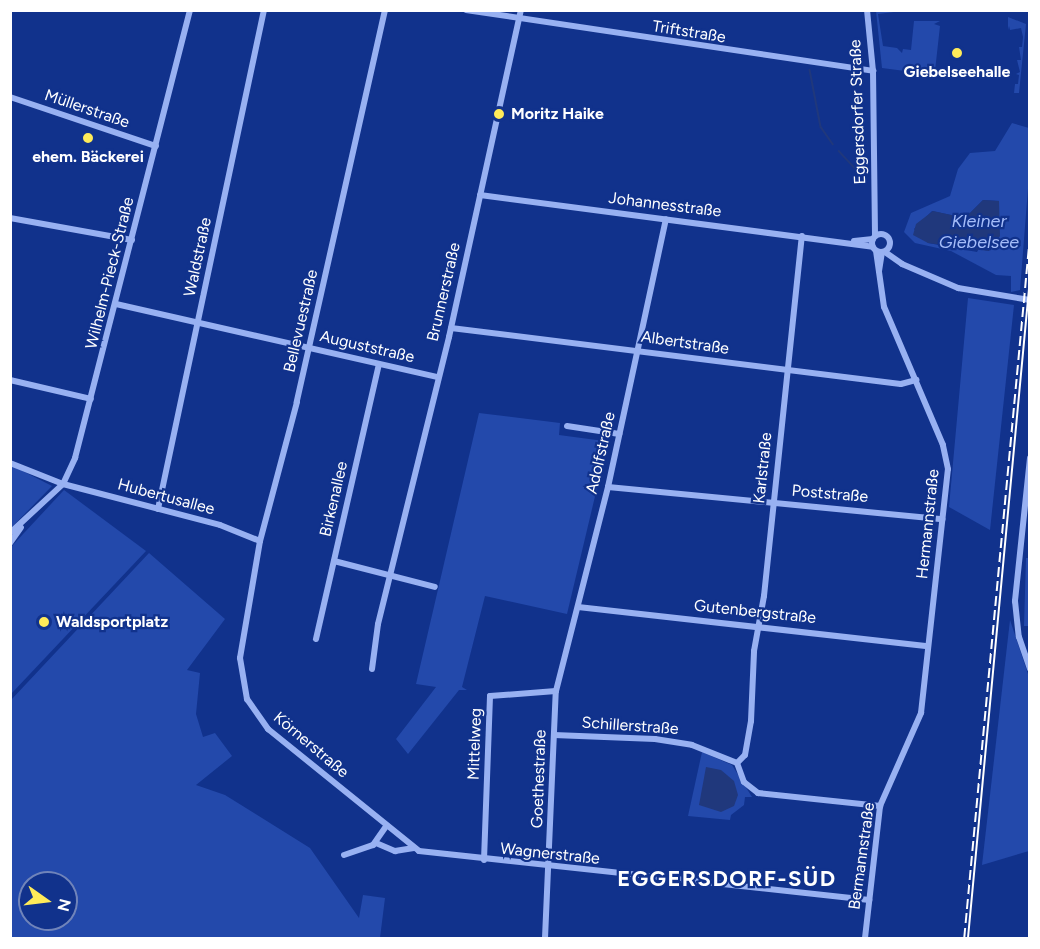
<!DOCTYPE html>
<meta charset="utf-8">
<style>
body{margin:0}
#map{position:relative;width:1040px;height:949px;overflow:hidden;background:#11328c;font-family:Figtree,sans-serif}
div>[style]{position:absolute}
.green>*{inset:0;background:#2349ab}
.water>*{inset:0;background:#20387c}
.stream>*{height:1.5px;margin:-0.75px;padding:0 0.75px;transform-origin:0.75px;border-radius:0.75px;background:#20387c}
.minor>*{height:6px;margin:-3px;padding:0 3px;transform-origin:3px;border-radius:3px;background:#98b1f2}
.minor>.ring{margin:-3px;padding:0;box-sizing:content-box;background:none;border:6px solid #98b1f2;border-radius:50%}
.tram>*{height:1.5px;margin:-0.75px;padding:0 0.75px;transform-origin:0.75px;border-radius:0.75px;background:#fff}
.rail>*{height:1.5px;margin-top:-0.75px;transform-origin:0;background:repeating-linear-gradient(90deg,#fff 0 10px,transparent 0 14.5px)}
.dots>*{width:16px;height:16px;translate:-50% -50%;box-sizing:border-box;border:3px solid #11328c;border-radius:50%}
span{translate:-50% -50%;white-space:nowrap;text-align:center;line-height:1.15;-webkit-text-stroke:4.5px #11328c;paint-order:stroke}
.street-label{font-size:16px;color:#fff}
.poi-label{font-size:16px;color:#fff;font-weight:700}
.left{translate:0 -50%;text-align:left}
.water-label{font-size:18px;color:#a4bcf9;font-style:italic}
.district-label{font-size:22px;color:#fff;font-weight:700;letter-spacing:1.5px}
.frame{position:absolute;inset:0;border:12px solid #fff;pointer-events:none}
.north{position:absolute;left:18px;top:871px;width:60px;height:60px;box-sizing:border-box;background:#11328c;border:2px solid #7084ba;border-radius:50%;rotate:104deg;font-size:16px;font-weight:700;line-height:24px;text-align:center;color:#fff}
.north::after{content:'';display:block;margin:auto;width:21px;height:27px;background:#ffeb59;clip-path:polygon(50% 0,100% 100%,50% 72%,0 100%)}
</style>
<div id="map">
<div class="green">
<div style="clip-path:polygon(876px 11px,902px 11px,878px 14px,883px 46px,897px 48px,902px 53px,903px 49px,911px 50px,914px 21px,940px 21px,934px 24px,940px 26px,935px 71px,966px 75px,966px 79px,882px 68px)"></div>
<div style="clip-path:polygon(1008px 17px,1026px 24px,1019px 93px,1014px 93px,1015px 84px,1018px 84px,1019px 75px,1016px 74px,1020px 72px,1017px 60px,1021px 60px,1019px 47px,1022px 47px,1023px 37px,1021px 28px,1010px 30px,1009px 26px,1008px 30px)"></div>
<div style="clip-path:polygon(evenodd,1012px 123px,1029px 128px,1029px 176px,1020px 290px,1011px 292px,1011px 276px,996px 275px,951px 251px,915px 243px,904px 232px,911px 213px,950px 196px,958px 169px,970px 153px,995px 151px,1012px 123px,983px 200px,999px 201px,999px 212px,977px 252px,928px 243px,914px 229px,932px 211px,965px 218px,983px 200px)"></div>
<div style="clip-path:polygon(968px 298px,1014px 305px,990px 530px,949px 507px)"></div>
<div style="clip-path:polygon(479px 413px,560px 423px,559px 435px,604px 441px,607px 446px,567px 614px,485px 596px,462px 687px,467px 690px,459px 690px,408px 754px,396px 739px,436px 687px,416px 684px)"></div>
<div style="clip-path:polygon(11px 465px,52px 486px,11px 528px)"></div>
<div style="clip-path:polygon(64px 490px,146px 551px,11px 694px,11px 547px)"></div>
<div style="clip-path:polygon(evenodd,149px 553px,225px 619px,187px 670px,200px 673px,196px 714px,203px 737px,215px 733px,232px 756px,196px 785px,225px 795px,310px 848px,359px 918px,363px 895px,385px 898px,380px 938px,11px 938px,11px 700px,149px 553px,30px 883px,66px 883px,66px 919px,30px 919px,30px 883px)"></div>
<div style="clip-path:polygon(1026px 558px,1029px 558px,1030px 626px,1024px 626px)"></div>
<div style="clip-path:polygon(1010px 620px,1029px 677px,1029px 851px,982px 865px)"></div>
<div style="clip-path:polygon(702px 752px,732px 765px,752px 797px,745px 797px,744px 805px,731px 815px,730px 820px,688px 816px)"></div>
</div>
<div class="water">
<div style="clip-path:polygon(983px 200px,999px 201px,1000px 236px,989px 251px,928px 243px,913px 235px,916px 224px,933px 211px,965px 218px)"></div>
<div style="clip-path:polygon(706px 767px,721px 770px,734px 781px,738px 795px,734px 806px,721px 812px,699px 805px)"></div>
</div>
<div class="stream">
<div style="left:810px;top:70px;width:58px;rotate:79.1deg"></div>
<div style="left:821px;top:127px;width:21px;rotate:55deg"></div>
<div style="left:839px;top:151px;width:38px;rotate:47deg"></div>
</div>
<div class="minor">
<div style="left:385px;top:10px;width:402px;rotate:102.7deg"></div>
<div style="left:297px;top:402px;width:144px;rotate:104.9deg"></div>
<div style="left:260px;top:541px;width:119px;rotate:99.7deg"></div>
<div style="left:240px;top:658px;width:42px;rotate:80.3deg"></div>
<div style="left:247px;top:699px;width:37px;rotate:55deg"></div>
<div style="left:268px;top:729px;width:194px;rotate:38.9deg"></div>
<div style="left:419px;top:851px;width:453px;rotate:6.2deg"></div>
<div style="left:466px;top:10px;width:412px;rotate:8.5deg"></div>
<div style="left:867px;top:10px;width:61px;rotate:84.4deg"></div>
<div style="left:873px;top:71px;width:165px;rotate:89.3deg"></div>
<div style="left:10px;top:97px;width:154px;rotate:18.6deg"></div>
<div style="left:480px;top:195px;width:396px;rotate:7.5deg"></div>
<div style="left:10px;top:218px;width:124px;rotate:10.2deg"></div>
<div class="ring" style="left:872px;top:234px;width:12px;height:12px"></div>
<div style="left:854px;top:241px;width:19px;rotate:-6deg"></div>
<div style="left:885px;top:252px;width:21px;rotate:35deg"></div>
<div style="left:902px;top:264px;width:61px;rotate:23.2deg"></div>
<div style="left:958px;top:288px;width:73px;rotate:9.5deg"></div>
<div style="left:879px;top:271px;width:19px;rotate:-81deg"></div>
<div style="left:116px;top:304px;width:330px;rotate:12.8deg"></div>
<div style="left:451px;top:328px;width:453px;rotate:7.1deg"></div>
<div style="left:901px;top:384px;width:16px;rotate:-15deg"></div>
<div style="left:10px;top:380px;width:83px;rotate:13.2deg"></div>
<div style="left:567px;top:426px;width:53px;rotate:8.7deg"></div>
<div style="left:1030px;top:458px;width:144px;rotate:96deg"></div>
<div style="left:1015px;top:601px;width:36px;rotate:84deg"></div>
<div style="left:1019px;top:637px;width:34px;rotate:71deg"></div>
<div style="left:10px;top:463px;width:57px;rotate:21.6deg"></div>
<div style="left:63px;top:484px;width:162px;rotate:14.6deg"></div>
<div style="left:220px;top:525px;width:43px;rotate:21.8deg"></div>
<div style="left:608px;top:487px;width:336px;rotate:5.5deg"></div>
<div style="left:158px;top:509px;width:510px;rotate:-78.01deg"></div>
<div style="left:10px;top:533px;width:72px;rotate:-42.8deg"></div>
<div style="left:63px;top:484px;width:29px;rotate:-65deg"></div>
<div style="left:75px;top:458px;width:463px;rotate:-75.6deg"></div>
<div style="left:10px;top:543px;width:19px;rotate:-55deg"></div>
<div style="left:334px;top:561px;width:104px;rotate:14.4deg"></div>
<div style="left:578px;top:607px;width:352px;rotate:6.4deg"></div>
<div style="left:316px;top:639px;width:282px;rotate:-77.1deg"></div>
<div style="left:372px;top:669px;width:45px;rotate:-82.4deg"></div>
<div style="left:378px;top:624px;width:296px;rotate:-76.1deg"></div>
<div style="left:449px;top:337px;width:335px;rotate:-77.6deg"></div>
<div style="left:554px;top:735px;width:101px;rotate:2.3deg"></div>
<div style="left:655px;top:739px;width:37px;rotate:9deg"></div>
<div style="left:692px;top:745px;width:48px;rotate:21.8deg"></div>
<div style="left:737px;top:763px;width:20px;rotate:70deg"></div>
<div style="left:744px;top:782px;width:18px;rotate:38deg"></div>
<div style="left:758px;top:793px;width:123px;rotate:6.1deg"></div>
<div style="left:737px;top:763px;width:11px;rotate:-45deg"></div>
<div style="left:745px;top:755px;width:35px;rotate:-80deg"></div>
<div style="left:751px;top:721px;width:70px;rotate:-87.5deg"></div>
<div style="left:754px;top:651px;width:56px;rotate:-79.7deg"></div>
<div style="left:764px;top:596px;width:362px;rotate:-84deg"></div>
<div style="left:376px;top:843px;width:21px;rotate:23deg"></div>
<div style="left:395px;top:851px;width:19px;rotate:-9deg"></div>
<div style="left:344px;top:855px;width:31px;rotate:-19deg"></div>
<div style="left:373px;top:845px;width:24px;rotate:-55deg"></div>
<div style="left:484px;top:860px;width:164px;rotate:-87.9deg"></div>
<div style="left:490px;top:696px;width:66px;rotate:-4.3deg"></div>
<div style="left:545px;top:938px;width:247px;rotate:-87.5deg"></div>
<div style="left:556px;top:691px;width:211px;rotate:-75.7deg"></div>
<div style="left:608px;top:487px;width:274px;rotate:-77.8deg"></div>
<div style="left:865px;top:938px;width:133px;rotate:-83.5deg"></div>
<div style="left:880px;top:806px;width:102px;rotate:-66.2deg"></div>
<div style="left:921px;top:713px;width:245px;rotate:-83.7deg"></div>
<div style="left:948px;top:469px;width:25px;rotate:-102deg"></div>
<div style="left:943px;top:445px;width:150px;rotate:-113.1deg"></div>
<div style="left:884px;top:307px;width:57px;rotate:-98.1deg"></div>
</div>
<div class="tram">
<div style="left:968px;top:938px;width:662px;rotate:-84.63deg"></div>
</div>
<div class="rail">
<div style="left:964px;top:938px;width:708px;rotate:-84.65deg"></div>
</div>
<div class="dots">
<div style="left:957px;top:53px;background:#ffeb59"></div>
<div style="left:499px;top:114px;background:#ffeb59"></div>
<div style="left:88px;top:138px;background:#ffeb59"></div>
<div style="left:44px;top:622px;background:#ffeb59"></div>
</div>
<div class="street-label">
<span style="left:689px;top:32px;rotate:9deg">Triftstraße</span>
<span style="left:87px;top:109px;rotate:19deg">Müllerstraße</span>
<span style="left:858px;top:112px;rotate:-92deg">Eggersdorfer Straße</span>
<span style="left:665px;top:205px;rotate:7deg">Johannesstraße</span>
<span style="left:198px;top:257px;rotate:-78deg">Waldstraße</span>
<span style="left:110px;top:273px;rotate:-76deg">Wilhelm-Pieck-Straße</span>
<span style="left:444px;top:292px;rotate:-77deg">Brunnerstraße</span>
<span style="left:301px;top:321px;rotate:-77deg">Bellevuestraße</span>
<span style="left:685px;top:343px;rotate:8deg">Albertstraße</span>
<span style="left:367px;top:347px;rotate:13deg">Auguststraße</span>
<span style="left:601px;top:453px;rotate:-77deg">Adolfstraße</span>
<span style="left:763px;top:468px;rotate:-84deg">Karlstraße</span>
<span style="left:830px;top:494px;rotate:5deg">Poststraße</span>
<span style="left:166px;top:497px;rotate:15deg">Hubertusallee</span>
<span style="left:334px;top:499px;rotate:-77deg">Birkenallee</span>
<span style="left:928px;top:524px;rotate:-84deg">Hermannstraße</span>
<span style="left:755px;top:612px;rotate:6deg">Gutenbergstraße</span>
<span style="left:630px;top:726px;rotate:4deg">Schillerstraße</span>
<span style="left:475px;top:744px;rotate:-88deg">Mittelweg</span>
<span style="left:311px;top:745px;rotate:40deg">Körnerstraße</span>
<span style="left:539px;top:779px;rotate:-88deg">Goethestraße</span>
<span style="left:550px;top:854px;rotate:6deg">Wagnerstraße</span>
<span style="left:862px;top:856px;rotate:-82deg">Bermannstraße</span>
</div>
<div class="poi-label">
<span style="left:957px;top:72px">Giebelseehalle</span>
<span class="left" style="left:511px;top:114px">Moritz Haike</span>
<span style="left:88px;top:157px">ehem. Bäckerei</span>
<span class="left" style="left:56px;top:622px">Waldsportplatz</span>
</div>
<div class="water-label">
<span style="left:979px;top:232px">Kleiner<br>Giebelsee</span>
</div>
<div class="district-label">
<span style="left:727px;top:879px">EGGERSDORF-SÜD</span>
</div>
<div class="frame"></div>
<div class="north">N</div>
</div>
